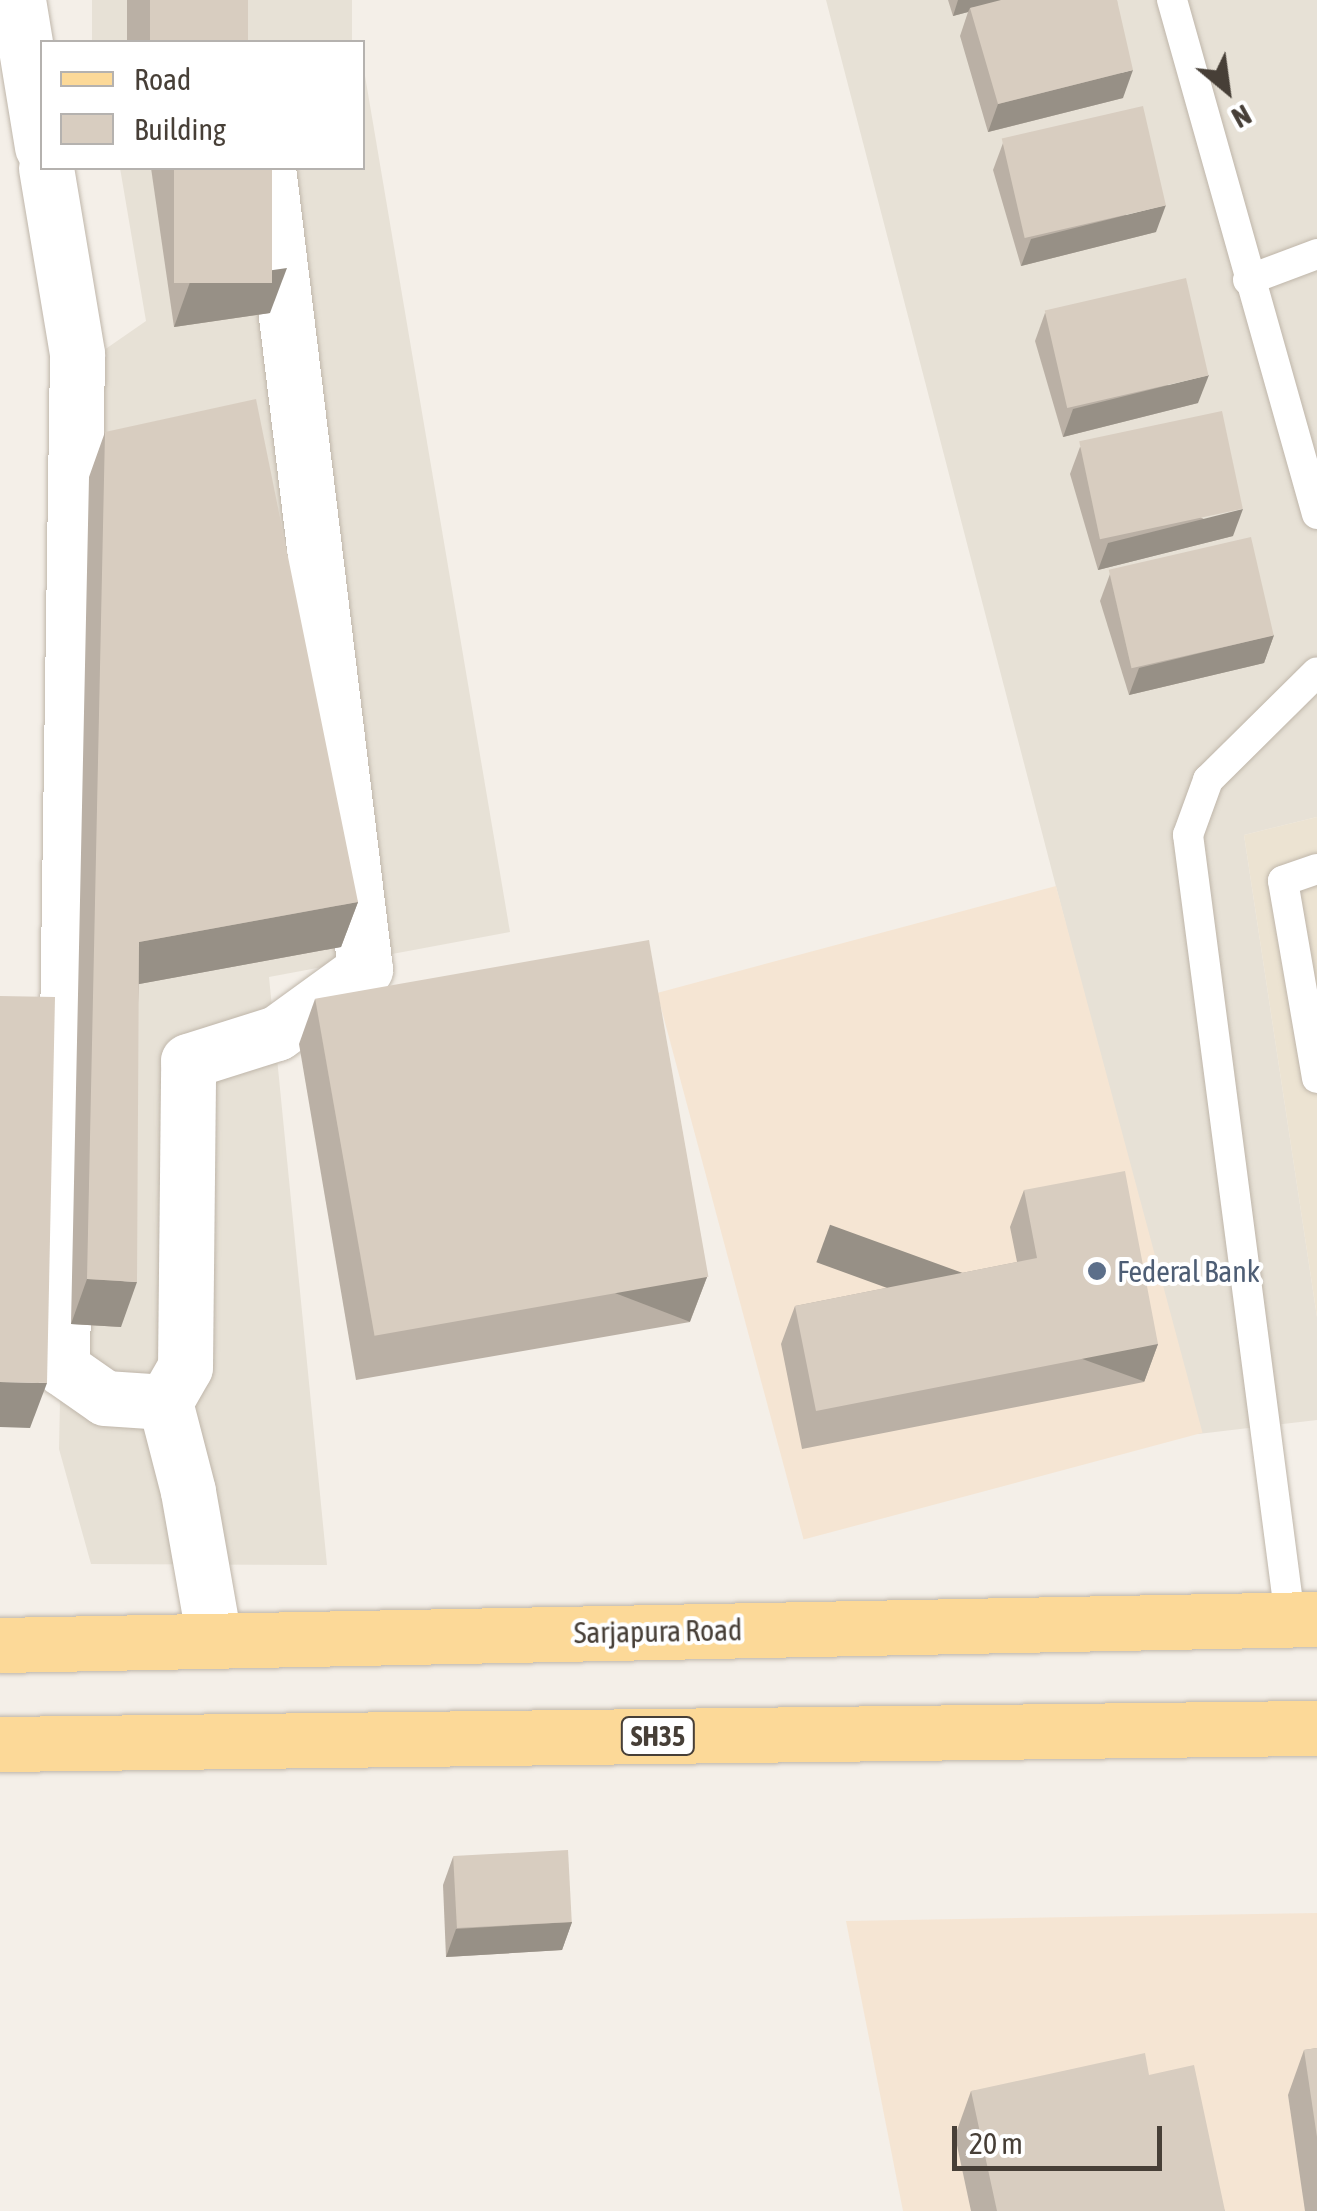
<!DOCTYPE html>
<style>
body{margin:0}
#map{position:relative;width:1317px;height:2211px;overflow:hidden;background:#f4efe8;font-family:"Asap Condensed",sans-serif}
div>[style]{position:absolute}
.residential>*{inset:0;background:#e7e1d6;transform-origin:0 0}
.commercial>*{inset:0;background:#f5e5d3;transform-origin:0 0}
.education>*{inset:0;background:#ece3d2}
.roads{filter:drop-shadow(0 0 2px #bfb6aa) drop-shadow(0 0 2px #bfb6aa)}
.lane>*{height:30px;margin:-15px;padding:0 15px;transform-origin:15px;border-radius:15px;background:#fff}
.street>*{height:55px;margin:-27.5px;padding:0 27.5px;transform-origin:27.5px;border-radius:27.5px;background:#fff}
.primary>*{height:55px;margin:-27.5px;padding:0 27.5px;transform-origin:27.5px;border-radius:27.5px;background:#fcd998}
.wall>*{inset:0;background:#bab0a5;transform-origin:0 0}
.shaded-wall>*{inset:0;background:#979086;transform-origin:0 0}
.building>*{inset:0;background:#d8cdc0;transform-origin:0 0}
.dots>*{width:28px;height:28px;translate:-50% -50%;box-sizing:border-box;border:5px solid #fff;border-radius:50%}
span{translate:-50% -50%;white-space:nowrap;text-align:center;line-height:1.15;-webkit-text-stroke:8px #fff;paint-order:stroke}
.shield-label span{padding:2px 8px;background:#fff;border:2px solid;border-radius:8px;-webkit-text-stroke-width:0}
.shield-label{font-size:28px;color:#473f37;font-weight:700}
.service-label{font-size:30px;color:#4e5e75}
.left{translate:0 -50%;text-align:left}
.street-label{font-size:30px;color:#473f37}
.legend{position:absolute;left:40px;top:40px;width:325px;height:130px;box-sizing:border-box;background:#fff;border:2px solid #b5b2af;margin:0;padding:12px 18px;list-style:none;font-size:30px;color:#473f37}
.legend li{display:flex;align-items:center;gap:20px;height:50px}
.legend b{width:50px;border:2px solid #b5b2af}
.north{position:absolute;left:1177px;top:40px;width:100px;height:100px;-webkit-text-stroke:8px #fff;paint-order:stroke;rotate:151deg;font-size:28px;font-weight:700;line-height:40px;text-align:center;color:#473f37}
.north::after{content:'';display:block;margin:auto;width:35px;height:45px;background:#473f37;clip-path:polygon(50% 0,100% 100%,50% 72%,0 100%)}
.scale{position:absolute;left:952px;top:2126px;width:210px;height:45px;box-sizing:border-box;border:5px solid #473f37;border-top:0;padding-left:12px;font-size:30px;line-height:35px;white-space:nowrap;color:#473f37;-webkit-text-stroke:8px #fff;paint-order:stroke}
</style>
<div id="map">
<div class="residential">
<div style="left:92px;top:0;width:260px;height:43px"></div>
<div style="clip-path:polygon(826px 0,1317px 0,1317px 817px,1244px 835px,1317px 1317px,1317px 1420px,1198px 1434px)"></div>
<div style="clip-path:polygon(363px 64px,510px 932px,269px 977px,327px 1565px,91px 1564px,59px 1449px,81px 366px,146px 321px,120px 168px,362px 168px)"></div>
</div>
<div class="commercial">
<div style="left:1056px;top:886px;width:566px;height:413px;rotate:75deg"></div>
<div style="clip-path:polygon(1317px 1913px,1317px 2211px,903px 2211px,846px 1921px)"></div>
</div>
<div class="education">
<div style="clip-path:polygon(1317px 817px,1317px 1317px,1244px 835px)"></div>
</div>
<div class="roads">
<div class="lane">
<div style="left:1172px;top:0;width:534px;rotate:74.25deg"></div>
<div style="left:1248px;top:280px;width:74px;rotate:-20.6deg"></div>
<div style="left:1317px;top:869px;width:36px;rotate:161deg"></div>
<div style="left:1283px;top:881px;width:200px;rotate:80.2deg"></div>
<div style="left:1290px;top:1618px;width:790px;rotate:-97.42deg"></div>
<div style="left:1188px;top:835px;width:59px;rotate:-70deg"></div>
<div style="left:1208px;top:780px;width:153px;rotate:-44.7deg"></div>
</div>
<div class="street">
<div style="left:18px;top:0;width:149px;rotate:80.7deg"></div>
<div style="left:46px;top:168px;width:189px;rotate:80.5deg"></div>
<div style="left:77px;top:354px;width:1014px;rotate:90.85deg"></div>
<div style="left:62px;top:1368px;width:52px;rotate:34.9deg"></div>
<div style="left:105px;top:1398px;width:60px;rotate:3.8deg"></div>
<div style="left:214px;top:1639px;width:150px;rotate:-100deg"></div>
<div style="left:188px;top:1491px;width:92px;rotate:-104.5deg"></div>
<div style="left:165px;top:1402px;width:40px;rotate:-60.3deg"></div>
<div style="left:185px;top:1367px;width:306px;rotate:-89.4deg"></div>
<div style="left:188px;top:1061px;width:93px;rotate:-17.5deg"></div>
<div style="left:277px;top:1033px;width:109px;rotate:-36deg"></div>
<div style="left:365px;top:969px;width:807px;rotate:-96.9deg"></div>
</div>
<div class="primary">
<div style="left:0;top:1645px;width:1317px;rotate:-1.13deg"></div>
<div style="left:0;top:1744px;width:1317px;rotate:-0.7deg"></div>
</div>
</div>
<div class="wall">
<div style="left:127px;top:0;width:121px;height:42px"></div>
<div style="clip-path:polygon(948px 0,1117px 0,1123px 98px,988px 132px,960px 36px,968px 12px,953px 16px)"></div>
<div style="clip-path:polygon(1003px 143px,1156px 232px,1021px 266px,993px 170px)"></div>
<div style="clip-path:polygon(151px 168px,272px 168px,270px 313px,174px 327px)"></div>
<div style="clip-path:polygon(1045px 313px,1198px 403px,1063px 437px,1035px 341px)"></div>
<div style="clip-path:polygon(105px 432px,358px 902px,341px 947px,139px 984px,121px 1327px,71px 1324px,89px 477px)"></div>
<div style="clip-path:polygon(1080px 447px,1233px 536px,1098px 570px,1070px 474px)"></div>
<div style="clip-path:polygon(1110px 574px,1274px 635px,1264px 663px,1129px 695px,1100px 601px)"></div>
<div style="clip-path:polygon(315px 999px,707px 1277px,690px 1322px,356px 1380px,299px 1044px)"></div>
<div style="clip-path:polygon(1024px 1190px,1158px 1344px,1144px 1382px,802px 1449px,781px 1344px,795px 1306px,1017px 1262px,1010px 1227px)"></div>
<div style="clip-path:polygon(453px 1857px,572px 1922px,562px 1950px,446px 1957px,443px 1885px)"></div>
<div style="clip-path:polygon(1317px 2048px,1317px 2211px,1305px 2211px,1288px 2095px,1304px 2050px)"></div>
<div style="clip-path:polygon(1149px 2075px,1225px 2211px,971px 2211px,955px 2136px,971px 2091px)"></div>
</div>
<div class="shaded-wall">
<div style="clip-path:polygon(958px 0,1016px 0,970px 8px,968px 12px,953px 16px)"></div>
<div style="clip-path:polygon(1133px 70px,1123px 98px,988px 132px,998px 104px)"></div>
<div style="clip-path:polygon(1166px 205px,1156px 232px,1021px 266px,1031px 239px)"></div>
<div style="clip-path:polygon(287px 268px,270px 313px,174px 327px,190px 282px)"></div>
<div style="clip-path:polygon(1209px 375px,1198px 403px,1063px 437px,1073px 409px)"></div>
<div style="clip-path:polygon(1243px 509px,1233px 536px,1098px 570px,1108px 543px)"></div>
<div style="clip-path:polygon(1274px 635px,1264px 663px,1129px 695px,1139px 668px)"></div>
<div style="clip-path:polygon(358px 902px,341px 947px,123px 987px,139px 942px)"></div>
<div style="left:707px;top:1277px;width:48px;height:340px;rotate:111deg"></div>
<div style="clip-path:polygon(87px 1279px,137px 1282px,121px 1327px,71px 1324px)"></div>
<div style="left:1158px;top:1344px;width:40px;height:349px;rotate:110deg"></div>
<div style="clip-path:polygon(0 1382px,47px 1383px,30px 1428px,0 1427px)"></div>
<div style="clip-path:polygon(572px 1922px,562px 1950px,446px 1957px,456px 1929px)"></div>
</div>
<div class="building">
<div style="left:150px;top:0;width:98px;height:42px"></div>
<div style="clip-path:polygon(1001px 0,1117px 0,1133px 70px,998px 104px,970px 8px)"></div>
<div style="left:1143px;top:106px;width:102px;height:145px;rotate:77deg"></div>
<div style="left:174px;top:168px;width:98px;height:115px"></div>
<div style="left:1186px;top:278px;width:100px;height:145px;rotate:77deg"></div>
<div style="clip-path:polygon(256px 399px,358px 902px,139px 942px,137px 1282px,87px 1279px,105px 432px)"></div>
<div style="left:1222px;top:411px;width:100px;height:146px;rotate:78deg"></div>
<div style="left:1251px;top:537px;width:101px;height:146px;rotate:77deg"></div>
<div style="left:649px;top:940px;width:342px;height:339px;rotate:80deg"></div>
<div style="clip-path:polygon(0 996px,55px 997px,47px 1383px,0 1382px)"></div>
<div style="clip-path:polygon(1125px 1171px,1158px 1344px,816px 1411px,795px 1306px,1037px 1258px,1024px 1190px)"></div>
<div style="left:568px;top:1850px;width:72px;height:115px;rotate:87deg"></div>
<div style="clip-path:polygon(1317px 2048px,1317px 2137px,1304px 2050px)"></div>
<div style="clip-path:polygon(1145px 2053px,1149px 2075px,1194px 2065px,1225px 2211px,997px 2211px,971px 2091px)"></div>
</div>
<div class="dots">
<div style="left:1097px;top:1271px;background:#5c6f8a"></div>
</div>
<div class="shield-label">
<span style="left:658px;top:1736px">SH35</span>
</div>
<div class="service-label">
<span class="left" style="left:1117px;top:1271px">Federal Bank</span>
</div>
<div class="street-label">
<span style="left:658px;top:1631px;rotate:-1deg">Sarjapura Road</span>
</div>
<ul class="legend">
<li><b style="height:12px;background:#fcd998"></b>Road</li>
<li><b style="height:28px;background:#d8cdc0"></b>Building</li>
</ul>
<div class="north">N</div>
<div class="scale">20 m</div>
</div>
